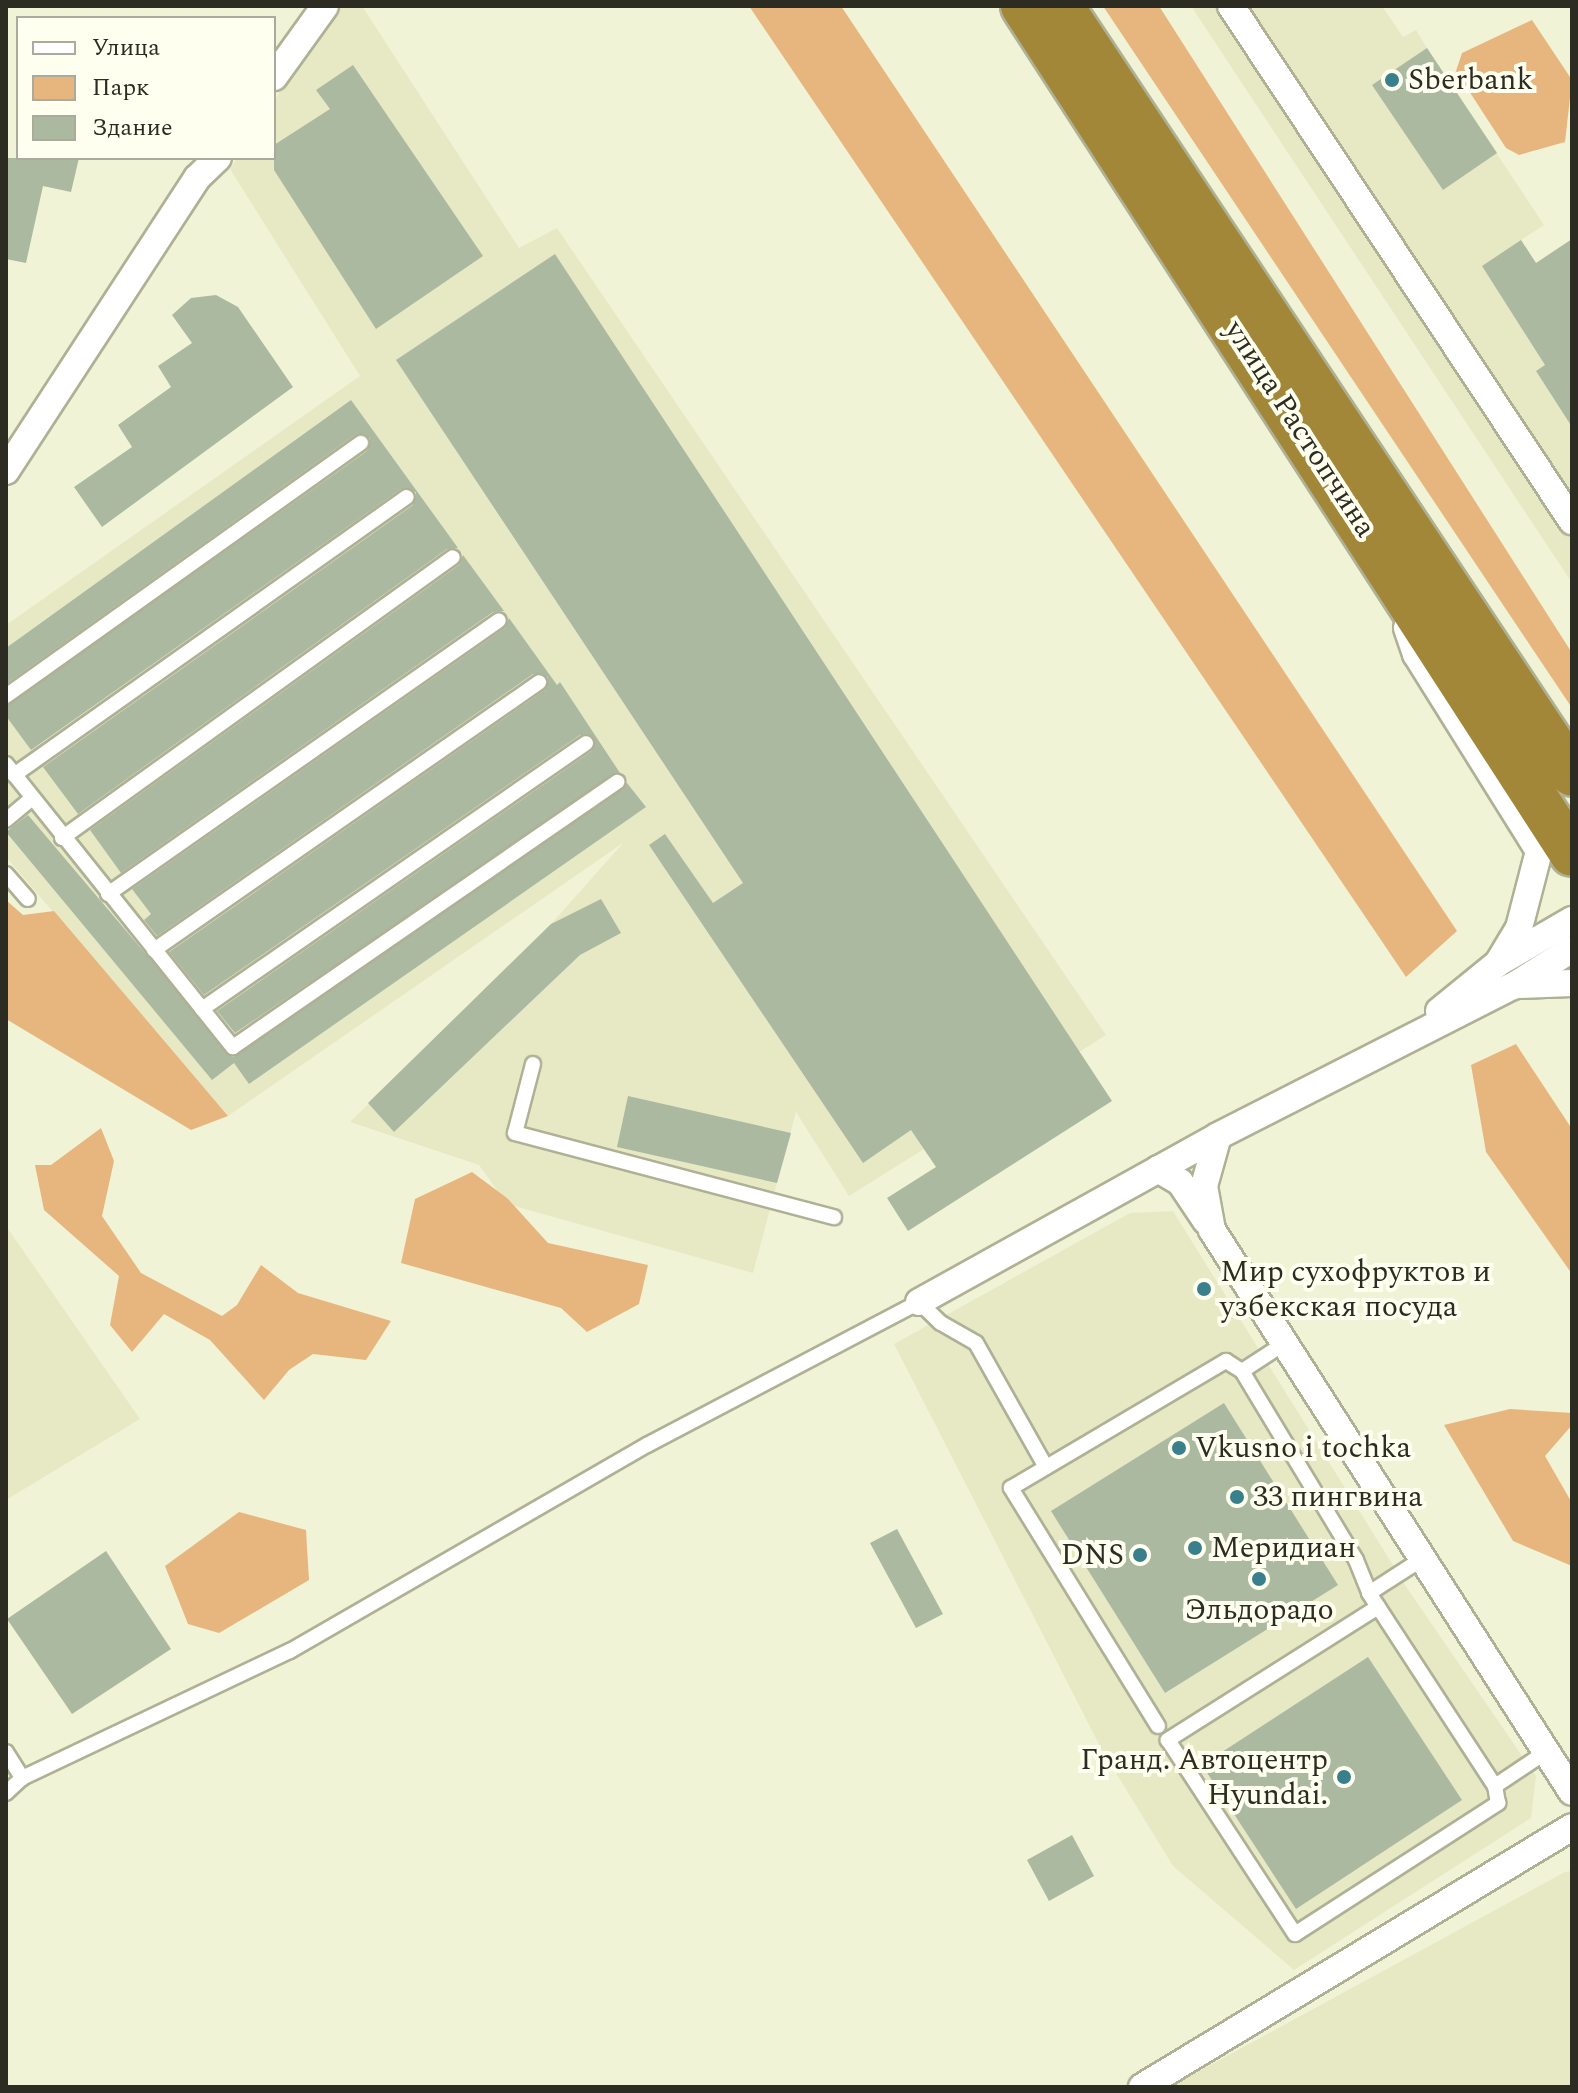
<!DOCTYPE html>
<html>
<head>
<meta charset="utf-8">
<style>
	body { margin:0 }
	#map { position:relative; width:1578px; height:2093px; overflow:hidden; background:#f1f3d6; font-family:Spectral,serif }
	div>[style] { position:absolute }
	.built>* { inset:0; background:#e7e9c5 }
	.green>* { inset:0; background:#e7b67e }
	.building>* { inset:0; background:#abb9a0 }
	.roads { filter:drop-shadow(2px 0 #afb195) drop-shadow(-2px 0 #afb195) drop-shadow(0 2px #afb195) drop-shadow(0 -2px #afb195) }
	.lane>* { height:14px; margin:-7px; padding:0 7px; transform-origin:7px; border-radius:7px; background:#fff }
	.street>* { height:26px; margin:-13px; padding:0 13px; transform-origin:13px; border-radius:13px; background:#fff }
	.highway>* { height:44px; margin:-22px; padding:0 22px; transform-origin:22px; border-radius:22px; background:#a38739 }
	.dots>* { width:22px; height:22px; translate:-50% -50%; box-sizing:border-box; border:4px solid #feffee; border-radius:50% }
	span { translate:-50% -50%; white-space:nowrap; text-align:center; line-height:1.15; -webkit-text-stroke:8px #feffee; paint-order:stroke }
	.poi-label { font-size:30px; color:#2c2c22 }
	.left { translate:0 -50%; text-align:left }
	.right { translate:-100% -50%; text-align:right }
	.street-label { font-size:30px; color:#2c2c22 }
	.frame { position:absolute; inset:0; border:8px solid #2c2c22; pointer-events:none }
	.legend { position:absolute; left:16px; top:16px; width:260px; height:144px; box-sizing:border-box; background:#feffee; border:2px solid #aaab9c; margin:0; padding:10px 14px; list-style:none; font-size:24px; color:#2c2c22 }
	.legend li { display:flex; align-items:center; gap:16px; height:40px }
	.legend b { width:40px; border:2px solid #aaab9c }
</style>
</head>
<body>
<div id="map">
	<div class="built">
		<i style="clip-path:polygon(336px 6px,362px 6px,519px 248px,557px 228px,1106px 1035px,849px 1196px,796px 1112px,753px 1273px,507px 1204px,479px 1165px,350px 1122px,551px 924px,623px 843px,228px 1116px,6px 857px,6px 625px,360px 376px,230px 169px,237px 158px,274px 158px,274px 101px)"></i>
		<i style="clip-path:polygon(1191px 6px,1382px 6px,1403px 37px,1416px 30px,1427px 48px,1544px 225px,1521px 240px,1572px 318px,1572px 583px)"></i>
		<i style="clip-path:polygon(1173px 1211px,1409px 1591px,1536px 1776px,1531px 1818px,1294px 1970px,1173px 1866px,1102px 1750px,894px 1344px,1130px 1213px)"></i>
		<i style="clip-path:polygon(6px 1226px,140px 1419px,6px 1500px)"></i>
		<i style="clip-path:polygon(1572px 1871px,1572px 2087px,1170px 2087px,1565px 1872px)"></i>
	</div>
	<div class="green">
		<i style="clip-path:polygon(749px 6px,841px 6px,1457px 931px,1406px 977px)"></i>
		<i style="clip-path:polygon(1103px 6px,1159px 6px,1572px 653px,1572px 708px)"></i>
		<i style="clip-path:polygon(1532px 20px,1572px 80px,1565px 142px,1519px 155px,1506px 148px,1456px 71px,1462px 53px)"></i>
		<i style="clip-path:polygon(6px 900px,23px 915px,54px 911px,228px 1116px,191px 1130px,6px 1019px)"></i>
		<i style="clip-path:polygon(1516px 1044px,1572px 1129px,1572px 1274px,1486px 1152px,1471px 1065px)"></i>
		<i style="clip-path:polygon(101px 1128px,114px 1161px,102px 1216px,141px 1273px,222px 1316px,237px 1305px,261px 1265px,298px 1293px,391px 1321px,366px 1360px,313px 1354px,289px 1370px,264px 1400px,210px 1340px,164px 1314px,132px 1352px,110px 1325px,119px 1276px,44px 1210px,35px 1165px,51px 1165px)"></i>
		<i style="clip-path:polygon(472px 1172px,507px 1198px,548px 1243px,648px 1265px,639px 1304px,587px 1332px,561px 1308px,401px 1263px,415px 1199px)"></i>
		<i style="clip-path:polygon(1510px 1409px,1572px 1413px,1572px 1425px,1545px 1456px,1572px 1503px,1572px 1566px,1513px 1541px,1444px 1425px)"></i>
		<i style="clip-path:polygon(239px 1512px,306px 1530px,309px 1580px,219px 1633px,188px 1624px,165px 1566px)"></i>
	</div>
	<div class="building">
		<i style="clip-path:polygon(1427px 48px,1497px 153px,1443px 190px,1372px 85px)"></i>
		<i style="clip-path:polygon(353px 65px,483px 256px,376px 329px,274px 170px,274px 145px,330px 109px,316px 90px)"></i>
		<i style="clip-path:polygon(6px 158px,79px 158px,71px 192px,43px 186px,26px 263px,6px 259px)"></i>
		<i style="clip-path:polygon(1572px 239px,1572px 427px,1536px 371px,1545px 365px,1482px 266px,1521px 240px,1536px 263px)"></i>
		<i style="clip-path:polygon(555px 254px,1112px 1101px,908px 1231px,887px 1198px,936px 1167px,911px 1130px,863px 1163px,649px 845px,665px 834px,713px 903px,743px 883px,396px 360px)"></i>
		<i style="clip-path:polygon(216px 295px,238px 307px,293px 387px,102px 527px,74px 487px,132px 447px,118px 425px,171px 387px,158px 366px,192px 343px,172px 315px,191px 298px)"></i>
		<i style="clip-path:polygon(351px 400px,458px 548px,447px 549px,78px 814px,43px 767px,413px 505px,416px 492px,401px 489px,31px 750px,6px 716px,6px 706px,367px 451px,370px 438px,355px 435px,6px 684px,6px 648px)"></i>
		<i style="clip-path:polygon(463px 555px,504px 611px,493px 612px,121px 873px,90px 830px,459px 565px)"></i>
		<i style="clip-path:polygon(509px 618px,557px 685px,560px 682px,620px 773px,235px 1033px,217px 1011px,592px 751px,594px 737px,580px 735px,204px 995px,169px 952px,545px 690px,548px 677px,533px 674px,157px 936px,144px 920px,151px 914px,132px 889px,505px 628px)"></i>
		<i style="clip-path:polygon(627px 783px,646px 807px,249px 1084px,234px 1063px,212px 1080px,6px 832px,28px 815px,233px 1057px)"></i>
		<i style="clip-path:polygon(601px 899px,621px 933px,580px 955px,394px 1132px,368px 1103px,551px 924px)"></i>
		<i style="clip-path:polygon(628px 1096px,791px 1133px,777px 1183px,617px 1147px)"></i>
		<i style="clip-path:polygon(1224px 1403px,1338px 1585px,1165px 1693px,1051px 1511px)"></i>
		<i style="clip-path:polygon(897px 1529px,943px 1614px,916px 1628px,870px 1543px)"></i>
		<i style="clip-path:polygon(106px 1551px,171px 1649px,72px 1714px,7px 1619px)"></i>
		<i style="clip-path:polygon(1368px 1657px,1462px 1800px,1296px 1909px,1202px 1765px)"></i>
		<i style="clip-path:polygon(1072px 1835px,1094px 1876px,1049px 1901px,1027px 1860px)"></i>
	</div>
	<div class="roads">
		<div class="lane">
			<i style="left:6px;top:696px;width:436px;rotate:-35.5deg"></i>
			<i style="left:6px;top:764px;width:363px;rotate:51.3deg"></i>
			<i style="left:233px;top:1047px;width:467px;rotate:-34.6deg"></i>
			<i style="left:14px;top:775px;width:481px;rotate:-35.3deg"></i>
			<i style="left:6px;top:820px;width:34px;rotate:-40deg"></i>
			<i style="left:62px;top:838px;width:481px;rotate:-35.7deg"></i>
			<i style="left:6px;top:874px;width:33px;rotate:49deg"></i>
			<i style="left:108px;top:894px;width:477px;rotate:-35deg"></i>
			<i style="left:154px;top:950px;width:469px;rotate:-34.8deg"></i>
			<i style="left:202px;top:1009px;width:467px;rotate:-34.7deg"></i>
			<i style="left:533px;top:1064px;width:71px;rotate:104.6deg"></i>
			<i style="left:515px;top:1133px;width:330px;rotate:14.8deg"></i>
			<i style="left:1285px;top:1343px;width:51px;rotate:146.9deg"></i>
			<i style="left:1242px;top:1371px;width:221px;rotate:58.9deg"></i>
			<i style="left:1356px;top:1560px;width:35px;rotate:68deg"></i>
			<i style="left:1422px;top:1559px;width:63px;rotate:147.3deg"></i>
			<i style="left:1369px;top:1593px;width:230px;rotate:56.9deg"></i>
			<i style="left:1495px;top:1786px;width:61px;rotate:-33.7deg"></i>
			<i style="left:1378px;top:1607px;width:249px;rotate:147.7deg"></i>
			<i style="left:1168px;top:1740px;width:232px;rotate:56.8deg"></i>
			<i style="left:1295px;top:1934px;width:242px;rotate:-32.8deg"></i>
			<i style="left:1498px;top:1803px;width:17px;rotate:-100deg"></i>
			<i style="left:1158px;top:1726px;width:280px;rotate:-121.7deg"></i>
			<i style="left:1011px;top:1488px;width:250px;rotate:-30.6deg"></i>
			<i style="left:1226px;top:1361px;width:19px;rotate:32deg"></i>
			<i style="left:6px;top:1752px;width:31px;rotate:58deg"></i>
			<i style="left:6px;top:1793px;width:22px;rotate:-43deg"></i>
			<i style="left:22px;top:1778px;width:297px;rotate:-25.4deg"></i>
			<i style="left:290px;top:1651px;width:412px;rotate:-30deg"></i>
			<i style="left:647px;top:1445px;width:307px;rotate:-27.7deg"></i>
			<i style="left:919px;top:1302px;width:30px;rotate:44deg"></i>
			<i style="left:941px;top:1323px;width:40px;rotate:29.7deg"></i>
			<i style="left:976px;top:1343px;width:142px;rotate:60.6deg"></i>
		</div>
		<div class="street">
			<i style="left:1231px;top:6px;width:618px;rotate:56.49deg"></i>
			<i style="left:274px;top:77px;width:87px;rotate:-54.3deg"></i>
			<i style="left:6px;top:471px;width:350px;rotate:-56.9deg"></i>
			<i style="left:197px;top:178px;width:29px;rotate:-44deg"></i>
			<i style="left:1407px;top:628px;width:28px;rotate:71deg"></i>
			<i style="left:1416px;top:654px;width:232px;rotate:58deg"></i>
			<i style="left:1539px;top:851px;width:80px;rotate:104.6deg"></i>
			<i style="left:1519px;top:928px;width:41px;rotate:121deg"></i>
			<i style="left:1520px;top:985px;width:52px;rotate:-2.2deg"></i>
			<i style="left:1439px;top:1011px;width:76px;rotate:-39.1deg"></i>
			<i style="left:1498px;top:963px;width:86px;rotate:-30.2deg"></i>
			<i style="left:1218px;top:1136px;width:52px;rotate:105.6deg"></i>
			<i style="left:1204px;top:1186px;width:45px;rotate:79.7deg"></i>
			<i style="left:1212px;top:1230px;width:667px;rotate:57.36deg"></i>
			<i style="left:1158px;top:1169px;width:26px;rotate:31deg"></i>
			<i style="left:1180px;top:1182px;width:47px;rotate:56.3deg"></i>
			<i style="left:919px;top:1302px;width:342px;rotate:-29deg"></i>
			<i style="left:1218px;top:1136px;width:331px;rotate:-27deg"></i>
			<i style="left:1513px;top:986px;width:70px;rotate:-32.1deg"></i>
			<i style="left:1142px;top:2087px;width:502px;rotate:-31.16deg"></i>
		</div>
		<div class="highway">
			<i style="left:1023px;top:6px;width:1010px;rotate:57.08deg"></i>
			<i style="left:1061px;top:6px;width:922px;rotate:56.36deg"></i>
		</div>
	</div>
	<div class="dots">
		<i style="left:1392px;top:80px;background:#3a7f8c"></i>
		<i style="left:1204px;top:1289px;background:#3a7f8c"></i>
		<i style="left:1179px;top:1448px;background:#3a7f8c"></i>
		<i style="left:1237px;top:1497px;background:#3a7f8c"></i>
		<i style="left:1195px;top:1548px;background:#3a7f8c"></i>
		<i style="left:1140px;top:1555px;background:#3a7f8c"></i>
		<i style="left:1259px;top:1579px;background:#3a7f8c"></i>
		<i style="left:1344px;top:1777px;background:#3a7f8c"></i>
	</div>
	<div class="poi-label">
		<span class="left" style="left:1408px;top:80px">Sberbank</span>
		<span class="left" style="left:1220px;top:1289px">Мир сухофруктов и<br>узбекская посуда</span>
		<span class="left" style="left:1195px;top:1448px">Vkusno i tochka</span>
		<span class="left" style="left:1253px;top:1497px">33 пингвина</span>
		<span class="left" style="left:1211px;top:1548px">Меридиан</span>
		<span class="right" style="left:1124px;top:1555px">DNS</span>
		<span style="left:1259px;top:1610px">Эльдорадо</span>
		<span class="right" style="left:1328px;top:1777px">Гранд. Автоцентр<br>Hyundai.</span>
	</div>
	<div class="street-label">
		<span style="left:1300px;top:429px;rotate:57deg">улица Растопчина</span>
	</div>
	<div class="frame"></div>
	<ul class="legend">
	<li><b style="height:10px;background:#fff"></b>Улица</li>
	<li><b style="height:22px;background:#e7b67e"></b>Парк</li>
	<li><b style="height:22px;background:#abb9a0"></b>Здание</li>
	</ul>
</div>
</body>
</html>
